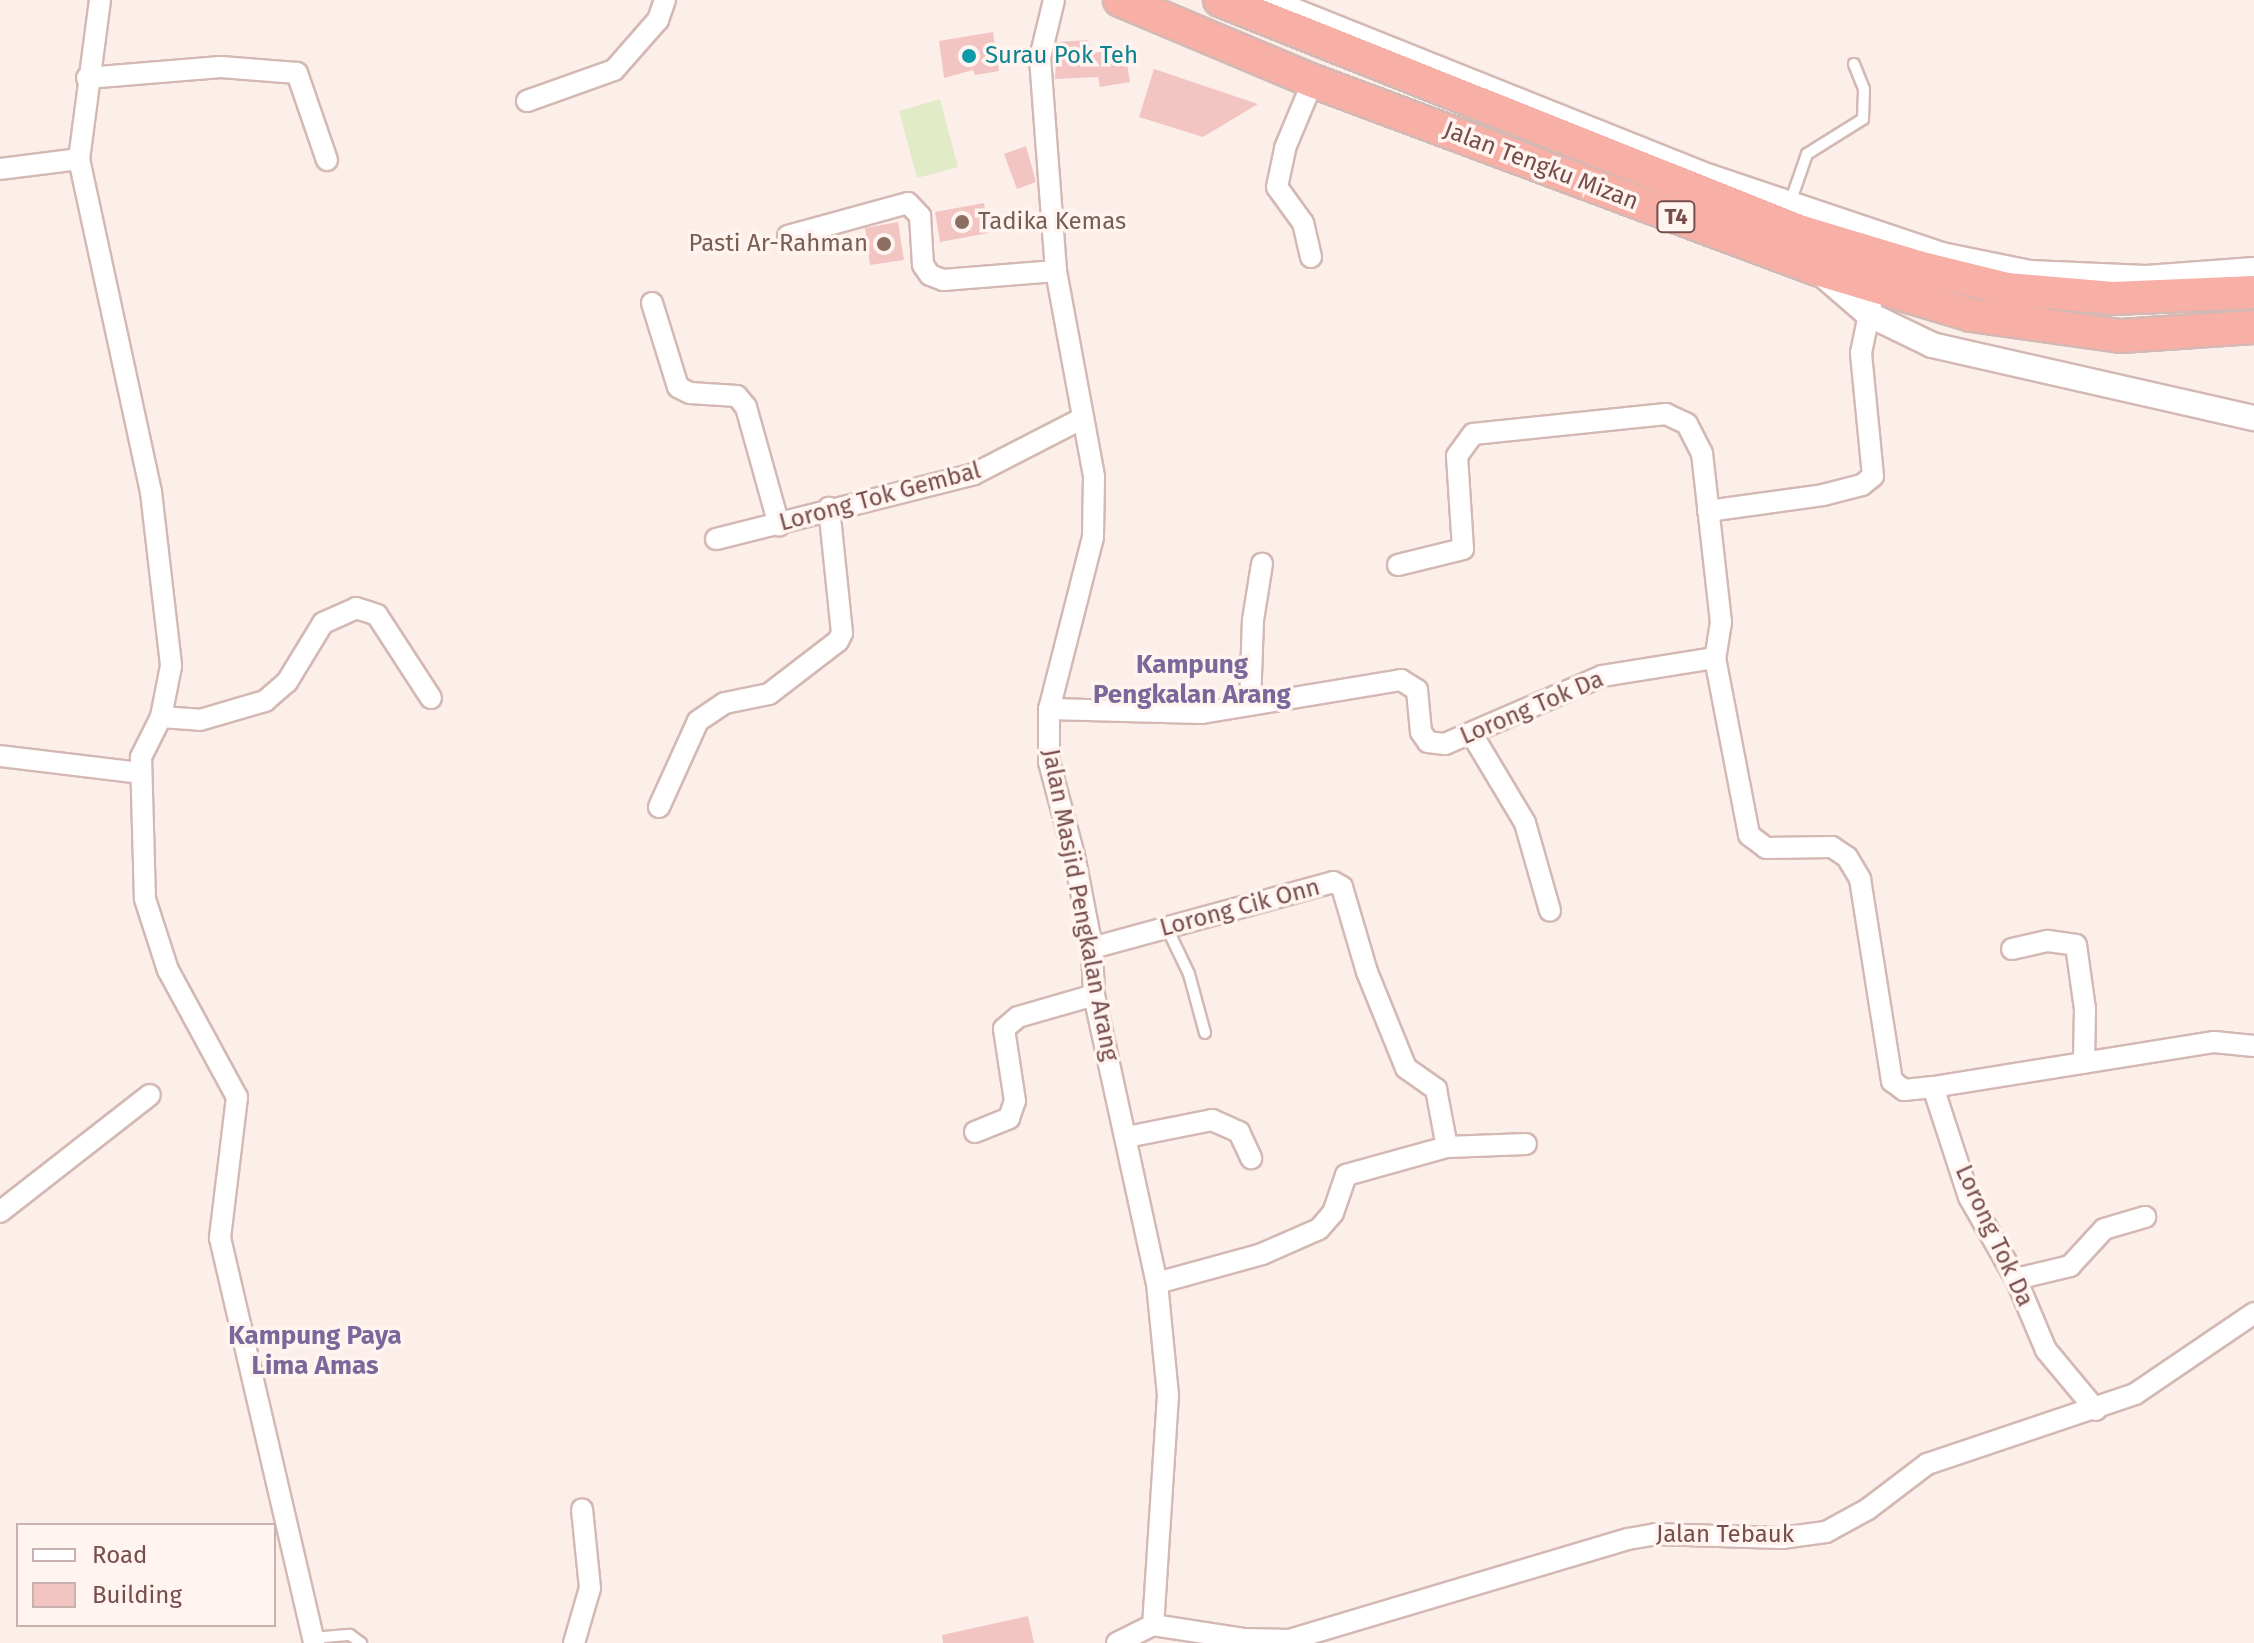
<!DOCTYPE html>
<html>
<head>
<meta charset="utf-8">
<style>
	body { margin:0 }
	#map { position:relative; width:2254px; height:1643px; overflow:hidden; background:#fcefea; font-family:"Fira Sans",sans-serif }
	div>[style] { position:absolute }
	.green>* { inset:0; background:#e2ebc8 }
	.building>* { inset:0; background:#f2c4c2 }
	.roads { filter:drop-shadow(2px 0 #d4b8b4) drop-shadow(-2px 0 #d4b8b4) drop-shadow(0 2px #d4b8b4) drop-shadow(0 -2px #d4b8b4) }
	.service>* { height:10px; margin:-5px; padding:0 5px; transform-origin:5px; border-radius:5px; background:#fff }
	.minor>* { height:20px; margin:-10px; padding:0 10px; transform-origin:10px; border-radius:10px; background:#fff }
	.tertiary>* { height:24px; margin:-12px; padding:0 12px; transform-origin:12px; border-radius:12px; background:#fff }
	.trunk>* { height:32px; margin:-16px; padding:0 16px; transform-origin:16px; border-radius:16px; background:#f7afa6 }
	.dots>* { width:22px; height:22px; translate:-50% -50%; box-sizing:border-box; border:4px solid #fff4f0; border-radius:50% }
	span { translate:-50% -50%; white-space:nowrap; text-align:center; line-height:1.15; -webkit-text-stroke:7px #fff4f0; paint-order:stroke }
	.shield-label span { padding:2px 6px; background:#fff4f0; border:2px solid; border-radius:6px; -webkit-text-stroke-width:0 }
	.shield-label { font-size:22px; color:#774d4d; font-weight:700 }
	.culture-label { font-size:24px; color:#0d838f }
	.left { translate:0 -50%; text-align:left }
	.street-label { font-size:24px; color:#774d4d }
	.education-label { font-size:24px; color:#785e54 }
	.right { translate:-100% -50%; text-align:right }
	.neighbourhood-label { font-size:26px; color:#79699a; font-weight:700 }
	.legend { position:absolute; left:16px; top:1523px; width:260px; height:104px; box-sizing:border-box; background:#fff4f0; border:2px solid #c9b1af; margin:0; padding:10px 14px; list-style:none; font-size:24px; color:#774d4d }
	.legend li { display:flex; align-items:center; gap:16px; height:40px }
	.legend b { width:40px; border:2px solid #c9b1af }
</style>
</head>
<body>
<div id="map">
	<div class="green">
		<i style="clip-path:polygon(940px 99px,958px 167px,917px 178px,899px 111px)"></i>
	</div>
	<div class="building">
		<i style="clip-path:polygon(993px 32px,999px 71px,975px 75px,973px 70px,944px 78px,939px 41px)"></i>
		<i style="clip-path:polygon(1089px 40px,1090px 54px,1124px 47px,1130px 82px,1100px 87px,1098px 77px,1055px 79px,1057px 42px)"></i>
		<i style="clip-path:polygon(1154px 69px,1258px 104px,1203px 137px,1139px 117px)"></i>
		<i style="clip-path:polygon(1026px 146px,1036px 182px,1017px 189px,1004px 154px)"></i>
		<i style="clip-path:polygon(984px 203px,989px 233px,940px 242px,935px 212px)"></i>
		<i style="clip-path:polygon(898px 222px,904px 260px,870px 265px,865px 228px)"></i>
		<i style="clip-path:polygon(1028px 1616px,1034px 1643px,943px 1643px,942px 1635px)"></i>
	</div>
	<div class="roads">
		<div class="service">
			<i style="left:1790px;top:203px;width:52px;rotate:-70.9deg"></i>
			<i style="left:1807px;top:154px;width:66px;rotate:-32deg"></i>
			<i style="left:1863px;top:119px;width:30px;rotate:-88deg"></i>
			<i style="left:1864px;top:89px;width:27px;rotate:-112deg"></i>
			<i style="left:1167px;top:928px;width:51px;rotate:64.4deg"></i>
			<i style="left:1189px;top:974px;width:61px;rotate:74.8deg"></i>
			<i style="left:313px;top:1638px;width:37px;rotate:-5deg"></i>
			<i style="left:350px;top:1635px;width:14px;rotate:36deg"></i>
		</div>
		<div class="minor">
			<i style="left:100px;top:0;width:160px;rotate:97.5deg"></i>
			<i style="left:79px;top:159px;width:341px;rotate:77.8deg"></i>
			<i style="left:151px;top:492px;width:175px;rotate:83.4deg"></i>
			<i style="left:171px;top:666px;width:52px;rotate:101.1deg"></i>
			<i style="left:161px;top:717px;width:45px;rotate:116.6deg"></i>
			<i style="left:141px;top:757px;width:142px;rotate:88.4deg"></i>
			<i style="left:145px;top:899px;width:75px;rotate:72.1deg"></i>
			<i style="left:168px;top:970px;width:145px;rotate:61.5deg"></i>
			<i style="left:237px;top:1097px;width:142px;rotate:96.9deg"></i>
			<i style="left:220px;top:1238px;width:416px;rotate:76.9deg"></i>
			<i style="left:1054px;top:0;width:60px;rotate:103.6deg"></i>
			<i style="left:1040px;top:58px;width:214px;rotate:85.7deg"></i>
			<i style="left:1056px;top:271px;width:209px;rotate:79.5deg"></i>
			<i style="left:1094px;top:477px;width:60px;rotate:91deg"></i>
			<i style="left:1093px;top:537px;width:178px;rotate:104.3deg"></i>
			<i style="left:1049px;top:709px;width:53px;rotate:90deg"></i>
			<i style="left:1049px;top:762px;width:96px;rotate:75deg"></i>
			<i style="left:1074px;top:855px;width:95px;rotate:79deg"></i>
			<i style="left:1092px;top:948px;width:47px;rotate:87.6deg"></i>
			<i style="left:1094px;top:995px;width:295px;rotate:77.7deg"></i>
			<i style="left:1157px;top:1283px;width:113px;rotate:84.4deg"></i>
			<i style="left:1168px;top:1395px;width:230px;rotate:93.7deg"></i>
			<i style="left:1272px;top:0;width:472px;rotate:21.8deg"></i>
			<i style="left:1710px;top:175px;width:245px;rotate:18.6deg"></i>
			<i style="left:1942px;top:253px;width:90px;rotate:11.6deg"></i>
			<i style="left:2030px;top:271px;width:116px;rotate:2.5deg"></i>
			<i style="left:2146px;top:276px;width:108px;rotate:-4.2deg"></i>
			<i style="left:87px;top:78px;width:134px;rotate:-4.7deg"></i>
			<i style="left:221px;top:67px;width:76px;rotate:4.5deg"></i>
			<i style="left:297px;top:73px;width:92px;rotate:71deg"></i>
			<i style="left:527px;top:101px;width:92px;rotate:-19.6deg"></i>
			<i style="left:614px;top:70px;width:67px;rotate:-48.7deg"></i>
			<i style="left:658px;top:20px;width:21px;rotate:-71deg"></i>
			<i style="left:0;top:169px;width:80px;rotate:-7.2deg"></i>
			<i style="left:788px;top:236px;width:124px;rotate:-15.4deg"></i>
			<i style="left:908px;top:203px;width:18px;rotate:47deg"></i>
			<i style="left:920px;top:216px;width:49px;rotate:86.5deg"></i>
			<i style="left:923px;top:265px;width:12px;rotate:55deg"></i>
			<i style="left:930px;top:275px;width:14px;rotate:21deg"></i>
			<i style="left:943px;top:280px;width:113px;rotate:-4.6deg"></i>
			<i style="left:1311px;top:257px;width:35px;rotate:-103deg"></i>
			<i style="left:1303px;top:223px;width:44px;rotate:-125.8deg"></i>
			<i style="left:1277px;top:187px;width:40px;rotate:-78deg"></i>
			<i style="left:1285px;top:148px;width:73px;rotate:-67.3deg"></i>
			<i style="left:652px;top:303px;width:88px;rotate:72.8deg"></i>
			<i style="left:678px;top:387px;width:13px;rotate:27deg"></i>
			<i style="left:690px;top:393px;width:47px;rotate:3.7deg"></i>
			<i style="left:737px;top:396px;width:14px;rotate:51deg"></i>
			<i style="left:746px;top:407px;width:123px;rotate:74.4deg"></i>
			<i style="left:1708px;top:511px;width:116px;rotate:-7.9deg"></i>
			<i style="left:1823px;top:495px;width:40px;rotate:-14.4deg"></i>
			<i style="left:1862px;top:485px;width:14px;rotate:-39deg"></i>
			<i style="left:1873px;top:476px;width:124px;rotate:-95.6deg"></i>
			<i style="left:1861px;top:353px;width:54px;rotate:-78.3deg"></i>
			<i style="left:716px;top:539px;width:266px;rotate:-14.1deg"></i>
			<i style="left:974px;top:474px;width:120px;rotate:-27.2deg"></i>
			<i style="left:1398px;top:565px;width:67px;rotate:-13.8deg"></i>
			<i style="left:1463px;top:549px;width:93px;rotate:-93.7deg"></i>
			<i style="left:1457px;top:456px;width:27px;rotate:-54deg"></i>
			<i style="left:1473px;top:434px;width:194px;rotate:-5.9deg"></i>
			<i style="left:1666px;top:414px;width:23px;rotate:25deg"></i>
			<i style="left:1687px;top:424px;width:33px;rotate:63deg"></i>
			<i style="left:1702px;top:453px;width:170px;rotate:83.6deg"></i>
			<i style="left:1721px;top:622px;width:36px;rotate:99deg"></i>
			<i style="left:1250px;top:705px;width:85px;rotate:-88deg"></i>
			<i style="left:1253px;top:620px;width:57px;rotate:-80.9deg"></i>
			<i style="left:1049px;top:709px;width:153px;rotate:1.5deg"></i>
			<i style="left:1202px;top:713px;width:202px;rotate:-9.4deg"></i>
			<i style="left:1401px;top:680px;width:19px;rotate:32deg"></i>
			<i style="left:1417px;top:690px;width:42px;rotate:84.6deg"></i>
			<i style="left:1421px;top:732px;width:12px;rotate:55deg"></i>
			<i style="left:1428px;top:742px;width:17px;rotate:7deg"></i>
			<i style="left:1445px;top:744px;width:171px;rotate:-23.4deg"></i>
			<i style="left:1602px;top:676px;width:114px;rotate:-9.1deg"></i>
			<i style="left:1715px;top:658px;width:180px;rotate:79.1deg"></i>
			<i style="left:1749px;top:835px;width:21px;rotate:37deg"></i>
			<i style="left:1766px;top:848px;width:66px;rotate:-0.9deg"></i>
			<i style="left:1832px;top:847px;width:18px;rotate:34deg"></i>
			<i style="left:1847px;top:857px;width:26px;rotate:59deg"></i>
			<i style="left:1860px;top:879px;width:205px;rotate:81deg"></i>
			<i style="left:1892px;top:1081px;width:15px;rotate:37deg"></i>
			<i style="left:1904px;top:1090px;width:29px;rotate:-6deg"></i>
			<i style="left:1933px;top:1087px;width:116px;rotate:71.9deg"></i>
			<i style="left:1969px;top:1197px;width:95px;rotate:60.2deg"></i>
			<i style="left:2016px;top:1279px;width:77px;rotate:67.1deg"></i>
			<i style="left:2046px;top:1350px;width:78px;rotate:50.2deg"></i>
			<i style="left:161px;top:717px;width:39px;rotate:4deg"></i>
			<i style="left:200px;top:720px;width:68px;rotate:-16.3deg"></i>
			<i style="left:265px;top:701px;width:29px;rotate:-41deg"></i>
			<i style="left:287px;top:682px;width:69px;rotate:-58.6deg"></i>
			<i style="left:323px;top:623px;width:36px;rotate:-24deg"></i>
			<i style="left:356px;top:608px;width:22px;rotate:18deg"></i>
			<i style="left:377px;top:615px;width:99px;rotate:57deg"></i>
			<i style="left:1473px;top:736px;width:101px;rotate:59.1deg"></i>
			<i style="left:1525px;top:823px;width:91px;rotate:74.1deg"></i>
			<i style="left:0;top:756px;width:141px;rotate:6.9deg"></i>
			<i style="left:659px;top:807px;width:94px;rotate:-65.6deg"></i>
			<i style="left:698px;top:721px;width:32px;rotate:-34deg"></i>
			<i style="left:725px;top:703px;width:45px;rotate:-11.6deg"></i>
			<i style="left:769px;top:694px;width:87px;rotate:-37.5deg"></i>
			<i style="left:838px;top:641px;width:9px;rotate:-63deg"></i>
			<i style="left:842px;top:633px;width:126px;rotate:-95.9deg"></i>
			<i style="left:1092px;top:948px;width:250px;rotate:-15.3deg"></i>
			<i style="left:1333px;top:882px;width:10px;rotate:29deg"></i>
			<i style="left:1342px;top:887px;width:89px;rotate:73.6deg"></i>
			<i style="left:1367px;top:972px;width:104px;rotate:67.9deg"></i>
			<i style="left:1406px;top:1068px;width:37px;rotate:35deg"></i>
			<i style="left:1436px;top:1089px;width:59px;rotate:79.3deg"></i>
			<i style="left:2012px;top:949px;width:37px;rotate:-13deg"></i>
			<i style="left:2048px;top:941px;width:28px;rotate:8deg"></i>
			<i style="left:2076px;top:945px;width:65px;rotate:82deg"></i>
			<i style="left:2085px;top:1009px;width:54px;rotate:91.1deg"></i>
			<i style="left:1933px;top:1087px;width:285px;rotate:-9.1deg"></i>
			<i style="left:2214px;top:1042px;width:40px;rotate:5.7deg"></i>
			<i style="left:975px;top:1132px;width:37px;rotate:-22deg"></i>
			<i style="left:1009px;top:1118px;width:18px;rotate:-71deg"></i>
			<i style="left:1015px;top:1101px;width:73px;rotate:-98.7deg"></i>
			<i style="left:1004px;top:1029px;width:18px;rotate:-41deg"></i>
			<i style="left:1018px;top:1017px;width:79px;rotate:-16.1deg"></i>
			<i style="left:1127px;top:1137px;width:87px;rotate:-11.3deg"></i>
			<i style="left:1212px;top:1120px;width:30px;rotate:24deg"></i>
			<i style="left:1239px;top:1132px;width:29px;rotate:65deg"></i>
			<i style="left:0;top:1212px;width:190px;rotate:-38deg"></i>
			<i style="left:2016px;top:1279px;width:56px;rotate:-13.5deg"></i>
			<i style="left:2070px;top:1266px;width:50px;rotate:-47.4deg"></i>
			<i style="left:2104px;top:1229px;width:43px;rotate:-16.3deg"></i>
			<i style="left:1157px;top:1283px;width:109px;rotate:-15.4deg"></i>
			<i style="left:1262px;top:1254px;width:62px;rotate:-23.7deg"></i>
			<i style="left:1319px;top:1229px;width:21px;rotate:-49deg"></i>
			<i style="left:1333px;top:1213px;width:40px;rotate:-71.1deg"></i>
			<i style="left:1346px;top:1175px;width:105px;rotate:-15.5deg"></i>
			<i style="left:1447px;top:1147px;width:79px;rotate:-2.2deg"></i>
			<i style="left:1153px;top:1625px;width:93px;rotate:8.7deg"></i>
			<i style="left:1245px;top:1639px;width:44px;rotate:1.3deg"></i>
			<i style="left:1289px;top:1640px;width:354px;rotate:-16.6deg"></i>
			<i style="left:1628px;top:1539px;width:27px;rotate:-10deg"></i>
			<i style="left:1655px;top:1534px;width:127px;rotate:1.8deg"></i>
			<i style="left:1782px;top:1538px;width:44px;rotate:-7.8deg"></i>
			<i style="left:1826px;top:1532px;width:48px;rotate:-28.7deg"></i>
			<i style="left:1868px;top:1509px;width:74px;rotate:-37.3deg"></i>
			<i style="left:1927px;top:1464px;width:219px;rotate:-18.6deg"></i>
			<i style="left:2135px;top:1394px;width:144px;rotate:-34.2deg"></i>
			<i style="left:574px;top:1643px;width:57px;rotate:-73.8deg"></i>
			<i style="left:590px;top:1588px;width:79px;rotate:-95.8deg"></i>
			<i style="left:1117px;top:1643px;width:40px;rotate:-26.6deg"></i>
		</div>
		<div class="tertiary">
			<i style="left:1823px;top:275px;width:60px;rotate:40.9deg"></i>
			<i style="left:1868px;top:314px;width:71px;rotate:25.8deg"></i>
			<i style="left:1932px;top:345px;width:330px;rotate:12.8deg"></i>
		</div>
		<div class="trunk">
			<i style="left:1120px;top:0;width:209px;rotate:22.8deg"></i>
			<i style="left:1313px;top:81px;width:538px;rotate:20.46deg"></i>
			<i style="left:1817px;top:269px;width:161px;rotate:16.6deg"></i>
			<i style="left:1971px;top:315px;width:151px;rotate:8deg"></i>
			<i style="left:2121px;top:336px;width:133px;rotate:-3.9deg"></i>
			<i style="left:1220px;top:0;width:623px;rotate:21.75deg"></i>
			<i style="left:1799px;top:231px;width:124px;rotate:16.8deg"></i>
			<i style="left:1918px;top:267px;width:92px;rotate:13.9deg"></i>
			<i style="left:2007px;top:289px;width:106px;rotate:4.9deg"></i>
			<i style="left:2113px;top:298px;width:141px;rotate:-2.4deg"></i>
		</div>
	</div>
	<div class="dots">
		<i style="left:969px;top:56px;background:#0f9aa8"></i>
		<i style="left:962px;top:222px;background:#8d6e63"></i>
		<i style="left:884px;top:244px;background:#8d6e63"></i>
	</div>
	<div class="shield-label">
		<span style="left:1676px;top:217px">T4</span>
	</div>
	<div class="culture-label">
		<span class="left" style="left:985px;top:56px">Surau Pok Teh</span>
	</div>
	<div class="street-label">
		<span style="left:1541px;top:166px;rotate:21deg">Jalan Tengku Mizan</span>
		<span style="left:880px;top:497px;rotate:-15deg">Lorong Tok Gembal</span>
		<span style="left:1532px;top:708px;rotate:-23deg">Lorong Tok Da</span>
		<span style="left:1080px;top:905px;rotate:79deg">Jalan Masjid Pengkalan Arang</span>
		<span style="left:1240px;top:908px;rotate:-15deg">Lorong Cik Onn</span>
		<span style="left:1994px;top:1236px;rotate:65deg">Lorong Tok Da</span>
		<span style="left:1725px;top:1535px">Jalan Tebauk</span>
	</div>
	<div class="education-label">
		<span class="left" style="left:978px;top:222px">Tadika Kemas</span>
		<span class="right" style="left:868px;top:244px">Pasti Ar-Rahman</span>
	</div>
	<div class="neighbourhood-label">
		<span style="left:1192px;top:680px">Kampung<br>Pengkalan Arang</span>
		<span style="left:315px;top:1351px">Kampung Paya<br>Lima Amas</span>
	</div>
	<ul class="legend">
	<li><b style="height:10px;background:#fff"></b>Road</li>
	<li><b style="height:22px;background:#f2c4c2"></b>Building</li>
	</ul>
</div>
</body>
</html>
